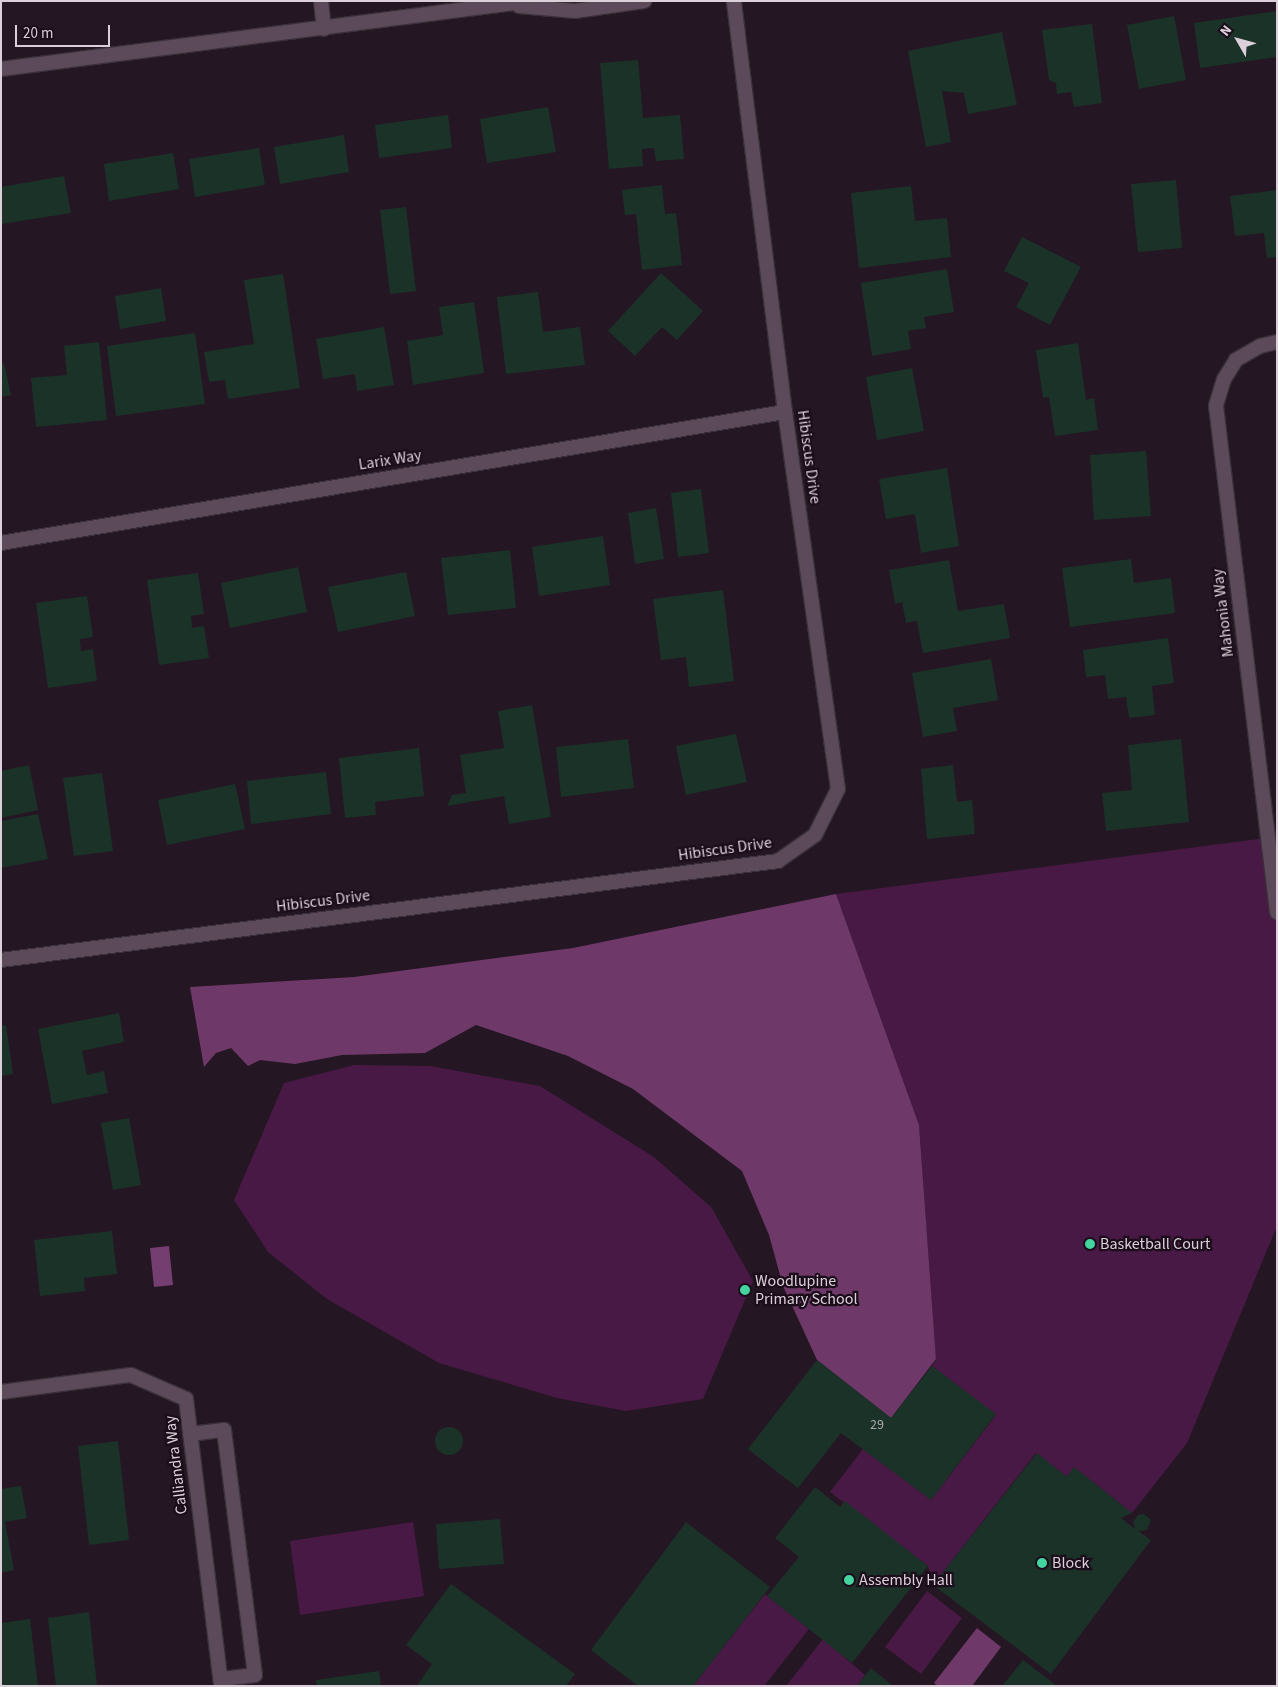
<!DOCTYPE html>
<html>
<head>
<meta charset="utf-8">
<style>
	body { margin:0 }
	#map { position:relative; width:1278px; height:1687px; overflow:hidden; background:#251623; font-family:"Source Sans 3",sans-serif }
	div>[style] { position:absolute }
	.green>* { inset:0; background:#481945 }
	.forest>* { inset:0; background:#6e3869 }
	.water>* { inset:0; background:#753e70 }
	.building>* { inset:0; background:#1b3228 }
	.round { border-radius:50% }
	.roads { filter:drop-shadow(1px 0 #3a3039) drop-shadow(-1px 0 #3a3039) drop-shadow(0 1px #3a3039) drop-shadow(0 -1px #3a3039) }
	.service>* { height:14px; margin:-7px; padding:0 7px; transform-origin:7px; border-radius:7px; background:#5c4a5a }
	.minor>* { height:14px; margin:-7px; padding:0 7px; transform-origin:7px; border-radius:7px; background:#5c4a5a }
	.tertiary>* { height:14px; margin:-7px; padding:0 7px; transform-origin:7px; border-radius:7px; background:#5c4a5a }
	.dots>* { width:14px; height:14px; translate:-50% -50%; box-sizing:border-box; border:2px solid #1b0d1a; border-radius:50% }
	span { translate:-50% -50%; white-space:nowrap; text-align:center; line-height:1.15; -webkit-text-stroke:4.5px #1b0d1a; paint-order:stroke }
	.number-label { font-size:14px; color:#aba8ad }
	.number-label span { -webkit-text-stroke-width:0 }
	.street-label { font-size:16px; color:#dbd0d9 }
	.poi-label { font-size:16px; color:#dbd0d9 }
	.left { translate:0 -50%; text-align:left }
	.frame { position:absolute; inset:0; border:2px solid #dbd0d9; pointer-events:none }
	.north { position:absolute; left:1213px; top:15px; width:50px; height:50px; -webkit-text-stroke:4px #1b0d1a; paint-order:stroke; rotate:308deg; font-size:14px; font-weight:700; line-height:20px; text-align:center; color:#dbd0d9 }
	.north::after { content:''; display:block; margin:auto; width:18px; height:22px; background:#dbd0d9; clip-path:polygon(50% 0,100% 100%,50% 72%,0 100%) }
	.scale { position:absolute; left:15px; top:25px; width:95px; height:22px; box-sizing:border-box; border:2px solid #dbd0d9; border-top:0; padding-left:6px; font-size:15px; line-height:18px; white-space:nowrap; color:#dbd0d9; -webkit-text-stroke:4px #1b0d1a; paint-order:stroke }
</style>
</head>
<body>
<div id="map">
	<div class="green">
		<i style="clip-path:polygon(1274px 837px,1277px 861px,1277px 1226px,1187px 1443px,1132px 1513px,1074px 1467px,1067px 1477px,1036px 1453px,933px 1585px,928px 1566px,830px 1492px,863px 1449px,931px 1500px,996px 1415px,932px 1366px,936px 1360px,919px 1125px,836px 894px)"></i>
		<i style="clip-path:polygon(354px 1065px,430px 1066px,540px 1086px,654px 1157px,711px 1207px,753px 1281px,703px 1399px,626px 1411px,557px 1398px,439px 1363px,327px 1299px,268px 1252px,234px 1200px,284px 1083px)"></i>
		<i style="clip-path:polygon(413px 1522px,424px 1596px,300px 1615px,290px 1541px)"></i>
		<i style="clip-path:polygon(927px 1591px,962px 1618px,921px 1674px,885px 1647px)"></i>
		<i style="clip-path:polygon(765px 1594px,809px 1629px,764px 1686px,693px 1686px)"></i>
		<i style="clip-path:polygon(823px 1639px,865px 1675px,857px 1686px,786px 1686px)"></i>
	</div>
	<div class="forest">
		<i style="clip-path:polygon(836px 894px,919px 1125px,936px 1359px,891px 1418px,817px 1360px,783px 1286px,769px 1235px,742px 1171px,633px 1089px,568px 1056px,476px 1025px,425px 1053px,342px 1055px,295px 1064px,260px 1060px,248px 1066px,231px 1048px,216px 1053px,204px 1067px,190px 987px,354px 977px,573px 948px)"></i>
		<i style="clip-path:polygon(977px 1628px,1001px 1647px,972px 1686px,938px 1686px,934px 1683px)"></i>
	</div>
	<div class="water">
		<i style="clip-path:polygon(169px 1246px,173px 1285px,154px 1287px,150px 1248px)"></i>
	</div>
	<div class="building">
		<i style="clip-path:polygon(1277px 11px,1277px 57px,1200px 68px,1194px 23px)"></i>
		<i style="clip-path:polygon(1174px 16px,1186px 80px,1139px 89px,1127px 25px)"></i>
		<i style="clip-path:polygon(1092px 24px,1102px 103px,1074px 107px,1071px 92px,1057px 94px,1056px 83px,1049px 80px,1042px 30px)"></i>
		<i style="clip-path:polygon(1002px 32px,1017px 105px,968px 114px,964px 93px,942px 91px,951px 142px,926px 147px,908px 51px)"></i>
		<i style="clip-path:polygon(638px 60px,643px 118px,680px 115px,684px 159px,656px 161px,654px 148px,642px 149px,643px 166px,609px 169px,600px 63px)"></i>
		<i style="clip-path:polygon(548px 107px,556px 152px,487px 163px,480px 119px)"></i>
		<i style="clip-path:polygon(448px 115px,452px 148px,379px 158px,375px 125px)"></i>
		<i style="clip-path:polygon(344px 135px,349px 172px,280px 184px,274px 147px)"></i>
		<i style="clip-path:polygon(259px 148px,265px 185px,195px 197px,189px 159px)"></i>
		<i style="clip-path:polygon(173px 153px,179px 189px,109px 201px,104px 164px)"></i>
		<i style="clip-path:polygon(64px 176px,71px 213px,1px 224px,1px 187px)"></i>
		<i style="clip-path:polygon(1176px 180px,1182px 248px,1138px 252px,1131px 184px)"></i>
		<i style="clip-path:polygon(662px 185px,665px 214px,676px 213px,682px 265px,642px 270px,636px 214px,625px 215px,622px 190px)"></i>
		<i style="clip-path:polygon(911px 186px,915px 221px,947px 218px,951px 257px,859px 268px,851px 193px)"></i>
		<i style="clip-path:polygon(1277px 190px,1277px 257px,1267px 258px,1264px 233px,1235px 236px,1230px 196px)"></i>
		<i style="clip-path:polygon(406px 207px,416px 291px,390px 294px,380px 210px)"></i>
		<i style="clip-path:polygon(1022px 237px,1081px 267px,1050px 325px,1016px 307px,1029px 283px,1004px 271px)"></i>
		<i style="clip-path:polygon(947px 269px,954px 312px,924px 317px,926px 328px,908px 331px,911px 349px,872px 356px,861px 283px)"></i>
		<i style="clip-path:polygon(661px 273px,703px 311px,677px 340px,662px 327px,635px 356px,608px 331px)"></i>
		<i style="clip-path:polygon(283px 274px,300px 388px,228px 399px,225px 380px,209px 382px,204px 352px,254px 344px,244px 280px)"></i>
		<i style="clip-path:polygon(161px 288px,166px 321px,120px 329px,115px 296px)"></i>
		<i style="clip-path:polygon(538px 292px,543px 332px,580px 327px,585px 365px,506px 374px,497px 297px)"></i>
		<i style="clip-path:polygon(474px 302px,484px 373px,413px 385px,407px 341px,443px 335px,439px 307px)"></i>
		<i style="clip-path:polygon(384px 327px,394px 385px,357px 391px,355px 374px,323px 379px,316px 339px)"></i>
		<i style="clip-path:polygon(195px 333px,205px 404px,116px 416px,107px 346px)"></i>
		<i style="clip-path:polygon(99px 342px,107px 420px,36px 427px,31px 378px,67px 375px,64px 346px)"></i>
		<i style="clip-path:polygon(1078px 343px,1086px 400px,1094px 398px,1098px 430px,1055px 436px,1049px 397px,1043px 398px,1036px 350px)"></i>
		<i style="clip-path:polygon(4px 363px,11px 395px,1px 397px,1px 364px)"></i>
		<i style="clip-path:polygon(912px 368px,924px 431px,877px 440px,866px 377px)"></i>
		<i style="clip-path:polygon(1146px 451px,1151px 516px,1094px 520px,1090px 455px)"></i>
		<i style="clip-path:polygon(947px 468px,959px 546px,921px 553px,915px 514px,886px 519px,879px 479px)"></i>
		<i style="clip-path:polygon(701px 489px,709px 553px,678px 557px,671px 493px)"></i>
		<i style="clip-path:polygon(656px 508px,664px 559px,635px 564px,628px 513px)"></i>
		<i style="clip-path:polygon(603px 536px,610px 585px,539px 596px,532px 547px)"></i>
		<i style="clip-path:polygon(510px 550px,516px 608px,448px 615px,441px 558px)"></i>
		<i style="clip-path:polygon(1131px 559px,1134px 583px,1171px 578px,1175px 613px,1070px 627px,1062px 568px)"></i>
		<i style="clip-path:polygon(949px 560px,958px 611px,1004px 604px,1010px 638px,923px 653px,917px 621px,906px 623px,902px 602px,895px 604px,889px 570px)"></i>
		<i style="clip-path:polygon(298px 567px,307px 612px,230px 628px,221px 583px)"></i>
		<i style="clip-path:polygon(406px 572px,415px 616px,338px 632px,328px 587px)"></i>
		<i style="clip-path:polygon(198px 573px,204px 614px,191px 616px,192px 628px,204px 626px,209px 658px,159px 665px,147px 580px)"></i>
		<i style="clip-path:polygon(723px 590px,734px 681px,689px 687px,686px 657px,661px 660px,653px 599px)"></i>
		<i style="clip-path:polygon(87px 596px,93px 637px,80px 639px,81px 651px,93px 649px,97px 681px,48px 688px,36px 603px)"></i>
		<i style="clip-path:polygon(1168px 638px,1174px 683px,1152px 686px,1155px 715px,1129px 718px,1126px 697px,1108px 699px,1105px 675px,1086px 677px,1083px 650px)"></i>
		<i style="clip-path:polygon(991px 659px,998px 700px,953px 708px,957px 731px,923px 737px,912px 673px)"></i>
		<i style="clip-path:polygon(532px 705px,551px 817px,509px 824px,504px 796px,447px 806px,452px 795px,466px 793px,460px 755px,504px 748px,498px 711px)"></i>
		<i style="clip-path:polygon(736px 734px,747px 782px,686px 795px,676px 746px)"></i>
		<i style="clip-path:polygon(628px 739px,634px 788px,561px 797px,556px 747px)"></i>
		<i style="clip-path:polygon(1181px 739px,1189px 822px,1106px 831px,1102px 793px,1132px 790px,1128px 745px)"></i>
		<i style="clip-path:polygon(419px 748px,424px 796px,375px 802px,376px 815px,345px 818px,339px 758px)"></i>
		<i style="clip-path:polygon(29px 765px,38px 810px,1px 818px,1px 771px)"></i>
		<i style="clip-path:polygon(953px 765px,957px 802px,972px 800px,975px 834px,927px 839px,921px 769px)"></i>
		<i style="clip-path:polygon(326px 772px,331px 814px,251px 824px,247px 781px)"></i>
		<i style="clip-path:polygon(102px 773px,113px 851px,74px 856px,63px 778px)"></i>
		<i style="clip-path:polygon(235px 784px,245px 829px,167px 845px,158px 800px)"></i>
		<i style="clip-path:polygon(38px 814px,48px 859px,1px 868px,1px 821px)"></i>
		<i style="clip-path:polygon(119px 1013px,124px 1042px,82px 1051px,87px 1075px,104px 1071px,108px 1093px,52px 1104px,38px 1029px)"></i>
		<i style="clip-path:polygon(6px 1025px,13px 1074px,1px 1076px,1px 1026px)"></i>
		<i style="clip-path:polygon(129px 1118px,141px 1185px,113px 1190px,101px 1123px)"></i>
		<i style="clip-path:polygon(112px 1231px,117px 1274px,84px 1278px,85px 1291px,40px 1296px,34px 1240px)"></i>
		<i style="clip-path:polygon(817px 1360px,891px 1418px,932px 1366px,996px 1414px,931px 1500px,841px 1433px,798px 1488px,748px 1449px)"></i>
		<i class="round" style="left:435px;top:1427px;width:28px;height:28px"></i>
		<i style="clip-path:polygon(118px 1441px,129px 1540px,89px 1545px,78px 1446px)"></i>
		<i style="clip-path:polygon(1037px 1453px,1067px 1477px,1074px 1467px,1132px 1513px,1121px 1518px,1135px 1529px,1133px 1522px,1138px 1515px,1144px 1514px,1151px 1520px,1147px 1530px,1138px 1531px,1151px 1540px,1051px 1674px,933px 1585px)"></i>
		<i style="clip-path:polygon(21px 1486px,27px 1518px,5px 1522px,14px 1570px,1px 1573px,1px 1489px)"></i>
		<i style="clip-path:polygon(815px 1487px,840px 1507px,845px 1501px,928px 1566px,852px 1663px,767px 1596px,799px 1557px,775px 1538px)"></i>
		<i style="clip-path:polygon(500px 1519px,504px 1564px,439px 1569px,436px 1524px)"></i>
		<i style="clip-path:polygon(686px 1522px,770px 1587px,693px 1686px,638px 1686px,591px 1650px)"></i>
		<i style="clip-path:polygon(451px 1584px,575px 1674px,566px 1686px,417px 1686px,432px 1664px,406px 1645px)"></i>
		<i style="clip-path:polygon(89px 1612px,97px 1686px,56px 1686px,48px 1618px)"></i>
		<i style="clip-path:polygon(30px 1619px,38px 1686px,1px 1686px,1px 1623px)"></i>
		<i style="clip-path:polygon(1023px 1660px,1057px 1686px,1002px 1686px)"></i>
		<i style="clip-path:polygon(871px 1668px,893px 1686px,857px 1686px)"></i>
		<i style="clip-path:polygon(379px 1671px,381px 1686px,317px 1686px,316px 1680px)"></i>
	</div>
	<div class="roads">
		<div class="service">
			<i style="left:190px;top:1434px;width:34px;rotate:-7deg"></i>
			<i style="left:224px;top:1430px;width:247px;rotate:82.8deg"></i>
			<i style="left:255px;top:1675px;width:35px;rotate:173deg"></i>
		</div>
		<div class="minor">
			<i style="left:321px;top:1px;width:28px;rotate:84deg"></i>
			<i style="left:1277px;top:342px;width:17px;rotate:167deg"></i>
			<i style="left:1260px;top:346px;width:28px;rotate:150deg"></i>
			<i style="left:1236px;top:360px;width:22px;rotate:122deg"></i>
			<i style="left:1224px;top:379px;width:28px;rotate:107deg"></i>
			<i style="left:1216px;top:406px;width:510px;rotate:83.13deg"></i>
			<i style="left:1px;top:543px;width:795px;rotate:-9.49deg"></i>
			<i style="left:1px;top:960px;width:783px;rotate:-7.26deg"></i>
			<i style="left:778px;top:861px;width:45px;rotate:-35.1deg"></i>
			<i style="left:815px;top:835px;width:51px;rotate:-63.4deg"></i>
			<i style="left:838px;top:789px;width:381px;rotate:-98deg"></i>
			<i style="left:785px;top:412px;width:414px;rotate:-97.1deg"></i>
			<i style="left:1px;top:1392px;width:131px;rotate:-7.5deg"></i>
			<i style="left:131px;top:1375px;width:60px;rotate:23.6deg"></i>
			<i style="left:186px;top:1399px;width:289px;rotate:83deg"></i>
		</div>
		<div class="tertiary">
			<i style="left:519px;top:6px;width:56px;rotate:5.1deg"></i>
			<i style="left:575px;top:11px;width:70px;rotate:-8.2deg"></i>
			<i style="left:1px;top:69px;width:532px;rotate:-7.34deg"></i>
		</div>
	</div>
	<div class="dots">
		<i style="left:1090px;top:1244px;background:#43d4a0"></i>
		<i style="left:745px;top:1290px;background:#43d4a0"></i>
		<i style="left:1042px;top:1563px;background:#43d4a0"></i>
		<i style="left:849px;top:1580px;background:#43d4a0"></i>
	</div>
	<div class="number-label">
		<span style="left:877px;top:1425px">29</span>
	</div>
	<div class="street-label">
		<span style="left:809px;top:457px;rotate:82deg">Hibiscus Drive</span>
		<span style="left:390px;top:460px;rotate:-9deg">Larix Way</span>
		<span style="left:1223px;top:613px;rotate:-97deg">Mahonia Way</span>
		<span style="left:725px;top:849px;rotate:-8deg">Hibiscus Drive</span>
		<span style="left:323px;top:901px;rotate:-7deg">Hibiscus Drive</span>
		<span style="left:176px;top:1465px;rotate:-97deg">Calliandra Way</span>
	</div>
	<div class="poi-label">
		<span class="left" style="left:1100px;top:1244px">Basketball Court</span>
		<span class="left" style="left:755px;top:1290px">Woodlupine<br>Primary School</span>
		<span class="left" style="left:1052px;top:1563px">Block</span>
		<span class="left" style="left:859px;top:1580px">Assembly Hall</span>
	</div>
	<div class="frame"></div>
	<div class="north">N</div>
	<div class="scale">20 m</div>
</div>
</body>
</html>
